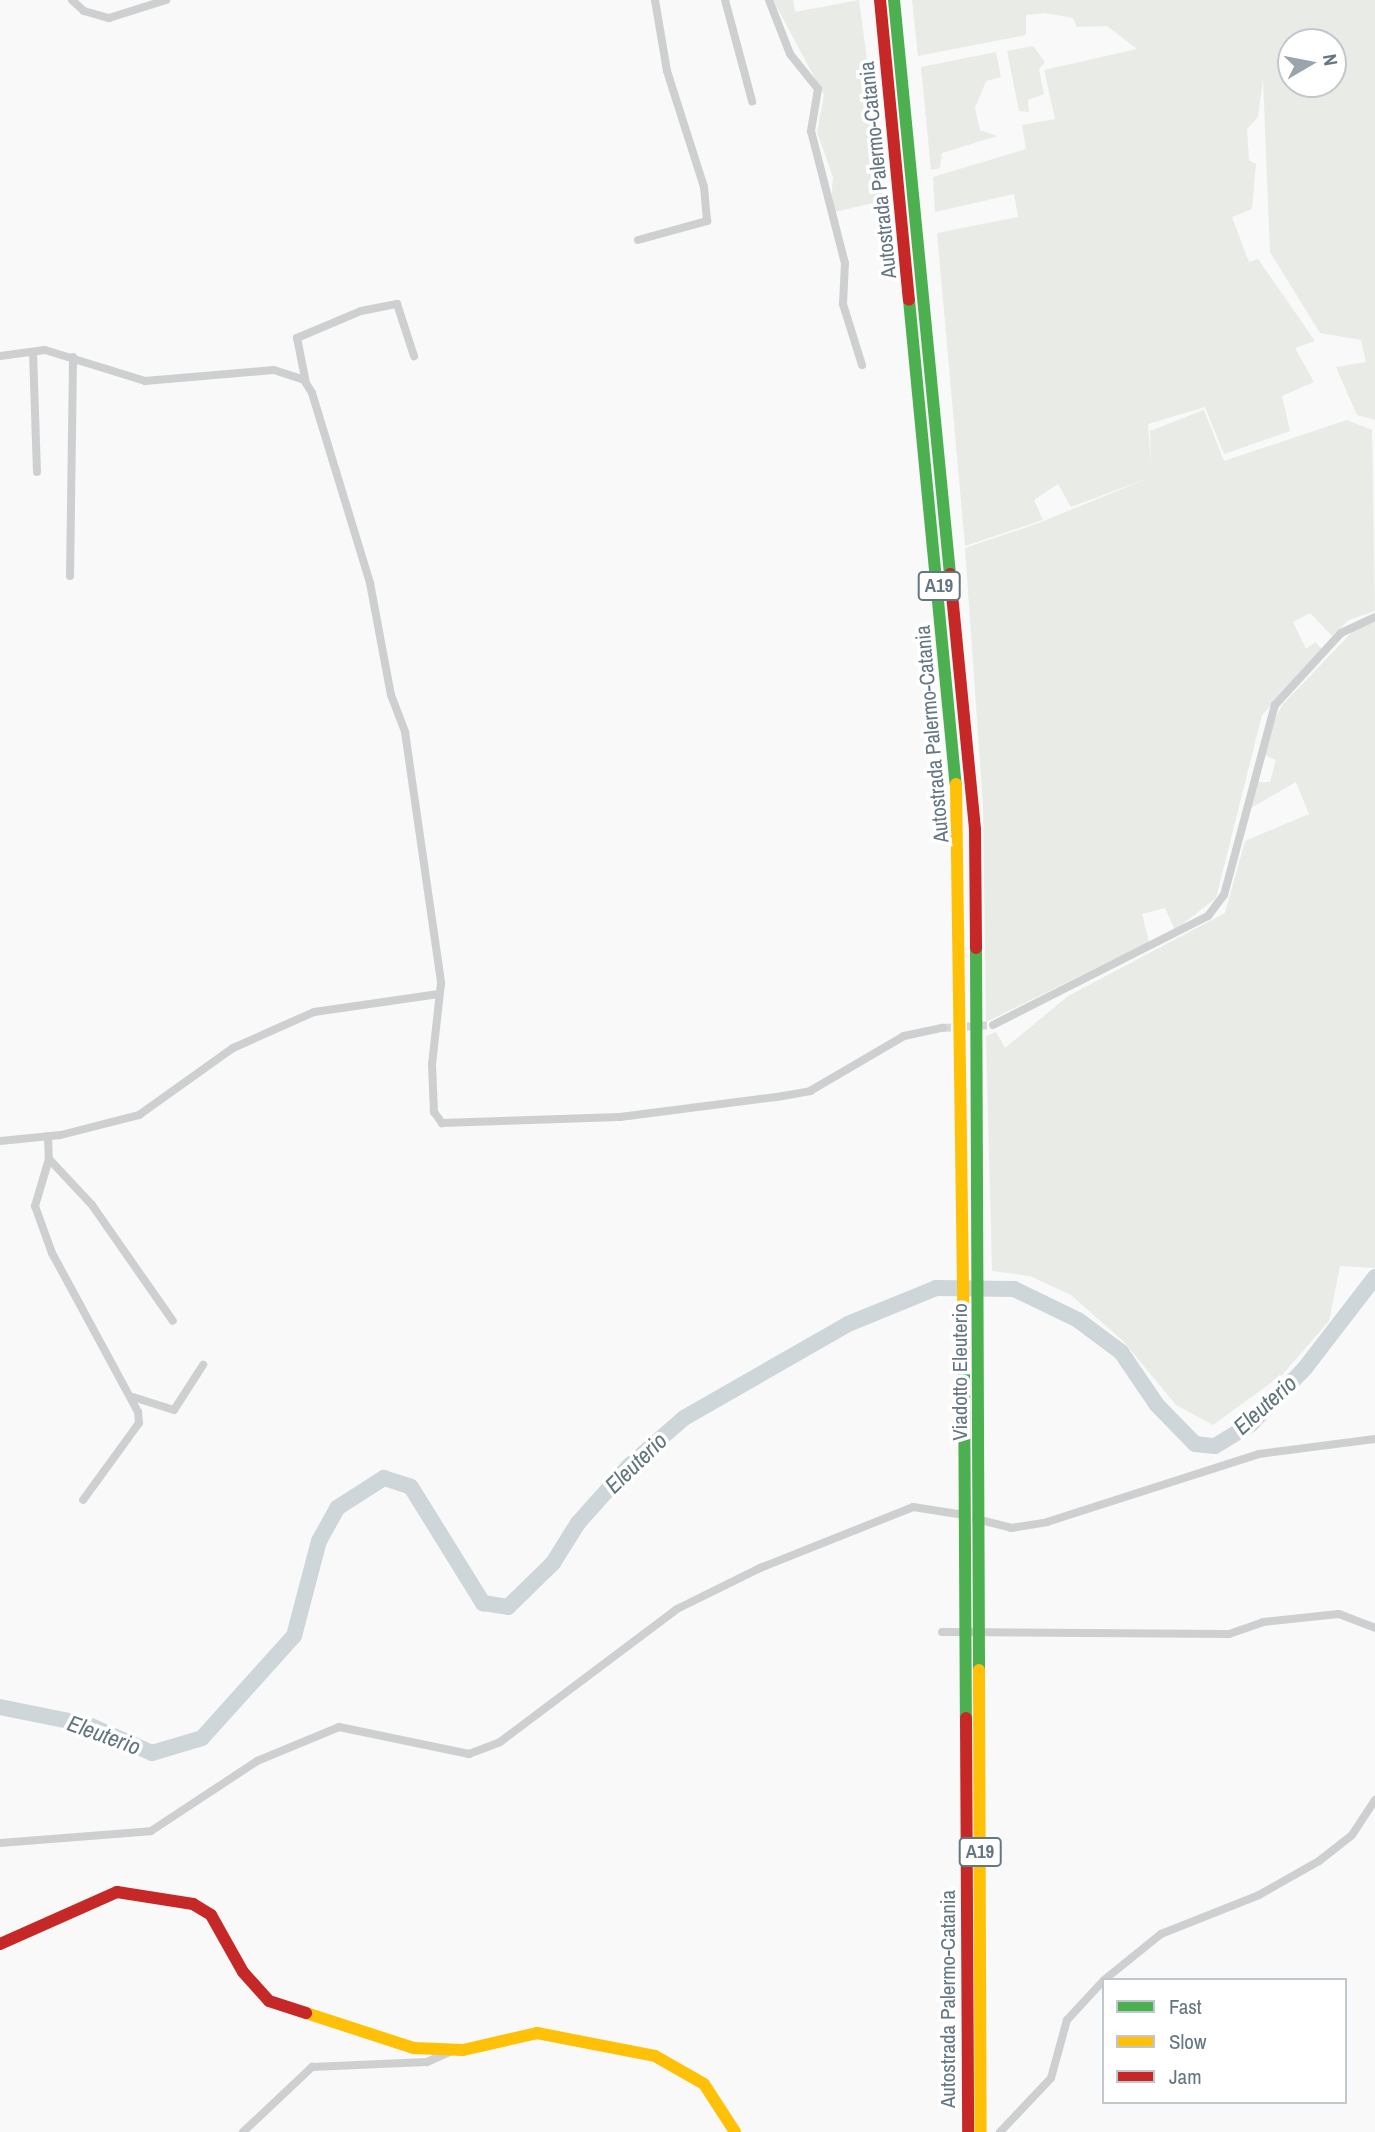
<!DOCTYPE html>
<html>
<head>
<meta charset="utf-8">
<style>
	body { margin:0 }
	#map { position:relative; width:1375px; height:2132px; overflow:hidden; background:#f9f9f9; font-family:"Archivo Narrow",sans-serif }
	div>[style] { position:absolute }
	.green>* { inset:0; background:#e8ebe6 }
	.river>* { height:16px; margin:-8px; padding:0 8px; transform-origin:8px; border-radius:8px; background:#ced6d9 }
	.street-tunnel>* { height:8px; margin-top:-4px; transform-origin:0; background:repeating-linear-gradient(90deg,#d4d8dc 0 8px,transparent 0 12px) }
	.street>* { height:8px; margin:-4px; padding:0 4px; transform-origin:4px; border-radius:4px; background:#cecfd0 }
	.fast>* { height:12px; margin:-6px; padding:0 6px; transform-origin:6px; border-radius:6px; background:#4caf50 }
	.slow>* { height:12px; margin:-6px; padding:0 6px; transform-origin:6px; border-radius:6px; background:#ffc107 }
	.jam>* { height:12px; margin:-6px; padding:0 6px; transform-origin:6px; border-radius:6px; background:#c62828 }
	span { translate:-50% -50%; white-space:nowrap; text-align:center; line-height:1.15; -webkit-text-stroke:7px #fff; paint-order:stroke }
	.shield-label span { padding:2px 5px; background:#fff; border:2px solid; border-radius:5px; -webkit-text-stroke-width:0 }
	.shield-label { font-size:19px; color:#657683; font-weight:700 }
	.street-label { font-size:21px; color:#657683 }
	.water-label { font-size:23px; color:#60757c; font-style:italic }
	.legend { position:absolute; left:1102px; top:1978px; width:245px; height:126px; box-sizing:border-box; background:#fff; border:2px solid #c1c8cd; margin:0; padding:9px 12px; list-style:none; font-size:21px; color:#657683 }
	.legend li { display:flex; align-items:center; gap:14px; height:35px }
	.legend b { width:35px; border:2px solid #c1c8cd }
	.north { position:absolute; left:1277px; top:28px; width:70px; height:70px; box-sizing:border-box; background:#fff; border:2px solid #c1c8cd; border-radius:50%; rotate:80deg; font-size:19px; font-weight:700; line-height:28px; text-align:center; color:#657683 }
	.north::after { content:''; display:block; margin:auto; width:24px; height:32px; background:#99a4ac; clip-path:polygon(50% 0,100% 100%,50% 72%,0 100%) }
</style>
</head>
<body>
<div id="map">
	<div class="green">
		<i style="clip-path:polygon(773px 0,793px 0,795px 12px,859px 0,886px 200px,830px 213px,833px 177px,817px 132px,824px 95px)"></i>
		<i style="clip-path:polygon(evenodd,912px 0,1375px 0,1375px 420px,1357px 415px,1336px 367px,1366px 362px,1361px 340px,1320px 333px,1270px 252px,1263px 79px,1258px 117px,1247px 129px,1249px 160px,1256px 164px,1252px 209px,1232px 217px,1249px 262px,1258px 259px,1315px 341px,1295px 348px,1314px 382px,1282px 396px,1290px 431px,1224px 454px,1205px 407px,1148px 424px,1151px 466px,1150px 431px,1204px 410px,1224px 461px,1347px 420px,1372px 430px,1375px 611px,1349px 620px,1332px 636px,1310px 613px,1293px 622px,1306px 649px,1315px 642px,1323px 650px,1262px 715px,1216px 898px,1175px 930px,1165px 908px,1142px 914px,1149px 942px,986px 1022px,983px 805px,965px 548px,1039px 523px,1151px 477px,1071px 507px,1058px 484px,1034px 500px,1043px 520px,965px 546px,937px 233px,1018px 217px,1014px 194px,935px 212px,933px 177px,1026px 149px,1022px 125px,1055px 119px,1044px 70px,1137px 49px,1107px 26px,1077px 27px,1073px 18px,1044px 13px,1026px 15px,1026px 35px,918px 56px,912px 0,1291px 42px,1333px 42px,1333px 84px,1291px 84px,1291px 42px)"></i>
		<i style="clip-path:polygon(1033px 46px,1045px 62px,1039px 69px,1044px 94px,1028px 100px,1029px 112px,1019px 111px,1007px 51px)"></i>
		<i style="clip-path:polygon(996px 52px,1001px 77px,986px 81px,975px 108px,980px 130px,997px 136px,942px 153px,940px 168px,931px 170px,921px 67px)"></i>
		<i style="clip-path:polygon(1375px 622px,1375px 1268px,1340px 1266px,1329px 1321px,1283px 1374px,1213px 1425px,1176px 1405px,1123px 1341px,1071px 1295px,1030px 1276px,992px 1271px,986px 1036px,996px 1032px,1005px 1048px,1068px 996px,1225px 913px,1245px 841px,1309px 814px,1296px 782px,1251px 808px,1256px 782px,1270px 782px,1276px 760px,1262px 754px,1269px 730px,1283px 704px,1356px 628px)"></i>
	</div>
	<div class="river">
		<i style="left:0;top:1707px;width:91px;rotate:11.4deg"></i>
		<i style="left:89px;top:1725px;width:69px;rotate:24deg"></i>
		<i style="left:152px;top:1753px;width:52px;rotate:-16.7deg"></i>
		<i style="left:202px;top:1738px;width:137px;rotate:-48deg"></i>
		<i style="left:294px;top:1636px;width:98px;rotate:-75.3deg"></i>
		<i style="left:319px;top:1541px;width:38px;rotate:-61deg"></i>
		<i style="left:337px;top:1508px;width:56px;rotate:-32.6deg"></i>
		<i style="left:384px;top:1478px;width:28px;rotate:18deg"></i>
		<i style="left:411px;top:1487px;width:137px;rotate:58.2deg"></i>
		<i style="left:483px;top:1603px;width:25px;rotate:9deg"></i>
		<i style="left:508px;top:1607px;width:63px;rotate:-44.4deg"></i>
		<i style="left:553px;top:1563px;width:47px;rotate:-58deg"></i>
		<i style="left:578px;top:1523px;width:76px;rotate:-48.2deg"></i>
		<i style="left:629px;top:1466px;width:73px;rotate:-41.1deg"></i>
		<i style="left:684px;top:1418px;width:189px;rotate:-29.8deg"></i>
		<i style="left:848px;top:1324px;width:95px;rotate:-22.2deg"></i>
		<i style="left:936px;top:1288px;width:78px;rotate:0.7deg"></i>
		<i style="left:1014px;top:1289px;width:71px;rotate:25.8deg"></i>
		<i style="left:1078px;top:1320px;width:54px;rotate:36.7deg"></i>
		<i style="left:1121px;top:1352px;width:64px;rotate:55.8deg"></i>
		<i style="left:1157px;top:1405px;width:54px;rotate:45.7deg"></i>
		<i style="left:1195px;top:1444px;width:20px;rotate:6deg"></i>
		<i style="left:1215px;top:1446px;width:42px;rotate:-31.4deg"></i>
		<i style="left:1251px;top:1424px;width:78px;rotate:-46deg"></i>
		<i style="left:1305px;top:1368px;width:115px;rotate:-52.4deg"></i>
	</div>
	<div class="street-tunnel">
		<i style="left:943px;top:1028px;width:50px;rotate:-3.4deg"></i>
	</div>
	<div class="street">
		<i style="left:72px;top:0;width:16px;rotate:43deg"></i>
		<i style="left:84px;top:11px;width:26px;rotate:16deg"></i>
		<i style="left:109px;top:18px;width:60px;rotate:-17.5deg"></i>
		<i style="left:725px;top:0;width:105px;rotate:75deg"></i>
		<i style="left:769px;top:0;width:58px;rotate:68.7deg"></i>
		<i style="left:790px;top:54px;width:45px;rotate:51.3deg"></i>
		<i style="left:818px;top:89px;width:43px;rotate:99.5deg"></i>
		<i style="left:811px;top:131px;width:136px;rotate:75.6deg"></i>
		<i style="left:845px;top:263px;width:41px;rotate:92.8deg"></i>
		<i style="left:843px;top:304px;width:64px;rotate:72.7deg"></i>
		<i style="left:638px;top:240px;width:72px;rotate:-15.4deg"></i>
		<i style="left:707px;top:221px;width:34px;rotate:-95deg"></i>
		<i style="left:704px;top:187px;width:122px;rotate:-107.7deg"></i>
		<i style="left:667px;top:71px;width:72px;rotate:-99.6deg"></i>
		<i style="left:33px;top:352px;width:120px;rotate:88.1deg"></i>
		<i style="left:0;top:356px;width:45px;rotate:-7.6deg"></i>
		<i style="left:45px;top:350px;width:105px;rotate:17.2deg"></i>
		<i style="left:145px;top:381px;width:129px;rotate:-4.9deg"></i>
		<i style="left:274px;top:370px;width:32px;rotate:18deg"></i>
		<i style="left:304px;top:380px;width:15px;rotate:58deg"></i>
		<i style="left:312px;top:393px;width:199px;rotate:73deg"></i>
		<i style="left:370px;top:583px;width:114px;rotate:79.4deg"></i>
		<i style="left:391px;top:695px;width:40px;rotate:69deg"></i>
		<i style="left:405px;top:732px;width:254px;rotate:81.8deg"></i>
		<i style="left:441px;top:983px;width:81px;rotate:96.3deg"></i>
		<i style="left:432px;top:1064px;width:48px;rotate:87.6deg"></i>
		<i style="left:434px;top:1112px;width:14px;rotate:54deg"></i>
		<i style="left:442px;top:1123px;width:178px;rotate:-1.9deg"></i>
		<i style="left:620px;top:1117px;width:158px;rotate:-7.3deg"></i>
		<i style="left:777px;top:1097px;width:34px;rotate:-10deg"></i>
		<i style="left:810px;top:1091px;width:109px;rotate:-30.3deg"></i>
		<i style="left:904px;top:1036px;width:40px;rotate:-12deg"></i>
		<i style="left:306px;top:383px;width:46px;rotate:-101.3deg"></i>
		<i style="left:297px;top:338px;width:69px;rotate:-22.9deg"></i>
		<i style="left:361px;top:311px;width:37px;rotate:-11deg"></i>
		<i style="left:397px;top:304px;width:55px;rotate:71.9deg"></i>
		<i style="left:70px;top:576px;width:219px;rotate:-89.2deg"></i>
		<i style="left:993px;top:1025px;width:241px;rotate:-26.9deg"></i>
		<i style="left:1208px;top:916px;width:26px;rotate:-53deg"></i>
		<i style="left:1224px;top:895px;width:197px;rotate:-75deg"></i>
		<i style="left:1275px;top:705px;width:98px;rotate:-47.5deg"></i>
		<i style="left:1341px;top:633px;width:38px;rotate:-25deg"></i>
		<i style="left:48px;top:1136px;width:23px;rotate:88deg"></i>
		<i style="left:49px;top:1159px;width:49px;rotate:106.6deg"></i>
		<i style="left:35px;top:1206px;width:50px;rotate:70.1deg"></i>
		<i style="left:52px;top:1253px;width:181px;rotate:61.6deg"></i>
		<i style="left:138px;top:1412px;width:11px;rotate:85deg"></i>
		<i style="left:139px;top:1423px;width:95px;rotate:126deg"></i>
		<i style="left:0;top:1141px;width:61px;rotate:-5.6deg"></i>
		<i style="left:61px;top:1135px;width:81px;rotate:-14.4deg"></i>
		<i style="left:139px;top:1115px;width:115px;rotate:-35.5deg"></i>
		<i style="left:233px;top:1048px;width:89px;rotate:-24deg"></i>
		<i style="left:314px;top:1012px;width:126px;rotate:-8.2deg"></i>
		<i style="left:49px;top:1159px;width:63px;rotate:46.9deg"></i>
		<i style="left:92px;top:1205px;width:141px;rotate:55.1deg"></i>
		<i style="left:133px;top:1397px;width:43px;rotate:17.6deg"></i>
		<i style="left:174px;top:1410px;width:54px;rotate:-57.2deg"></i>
		<i style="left:976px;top:1519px;width:36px;rotate:14deg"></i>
		<i style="left:1011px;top:1528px;width:36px;rotate:-9deg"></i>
		<i style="left:1047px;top:1522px;width:223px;rotate:-17.8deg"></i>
		<i style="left:1259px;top:1454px;width:117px;rotate:-7.4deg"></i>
		<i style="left:942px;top:1632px;width:287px;rotate:0.4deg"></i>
		<i style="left:1229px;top:1634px;width:36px;rotate:-19deg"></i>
		<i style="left:1263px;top:1622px;width:76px;rotate:-6deg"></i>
		<i style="left:1339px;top:1614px;width:39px;rotate:21deg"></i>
		<i style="left:0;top:1843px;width:151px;rotate:-4.5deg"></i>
		<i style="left:151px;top:1831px;width:127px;rotate:-33.4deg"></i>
		<i style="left:257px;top:1761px;width:89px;rotate:-22.5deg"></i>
		<i style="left:339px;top:1727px;width:133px;rotate:11.7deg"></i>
		<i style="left:469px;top:1754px;width:33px;rotate:-21deg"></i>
		<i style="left:500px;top:1742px;width:221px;rotate:-36.9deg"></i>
		<i style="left:677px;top:1609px;width:93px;rotate:-26.3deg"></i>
		<i style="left:760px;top:1568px;width:165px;rotate:-21.7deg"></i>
		<i style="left:913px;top:1507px;width:52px;rotate:8.9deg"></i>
		<i style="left:1104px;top:1980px;width:73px;rotate:-38.9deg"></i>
		<i style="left:1161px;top:1934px;width:105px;rotate:-21.7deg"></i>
		<i style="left:1259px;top:1895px;width:69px;rotate:-29.5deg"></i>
		<i style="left:1319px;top:1861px;width:42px;rotate:-38.2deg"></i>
		<i style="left:1352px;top:1835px;width:42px;rotate:-56.7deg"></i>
		<i style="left:243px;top:2132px;width:95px;rotate:-43.3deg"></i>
		<i style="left:312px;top:2067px;width:115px;rotate:-2.5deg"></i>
		<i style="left:427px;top:2062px;width:27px;rotate:-24deg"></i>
		<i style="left:1000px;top:2132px;width:74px;rotate:-46.6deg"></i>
		<i style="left:1051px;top:2078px;width:60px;rotate:-74.6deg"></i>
		<i style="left:1067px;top:2020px;width:54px;rotate:-47.2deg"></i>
	</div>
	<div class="fast">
		<i style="left:894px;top:0;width:577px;rotate:84.43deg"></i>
		<i style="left:909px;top:300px;width:486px;rotate:84.5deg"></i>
		<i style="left:976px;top:948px;width:722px;rotate:89.76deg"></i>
		<i style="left:964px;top:1360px;width:358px;rotate:89.7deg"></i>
	</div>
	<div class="slow">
		<i style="left:956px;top:784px;width:576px;rotate:89.2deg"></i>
		<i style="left:979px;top:1670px;width:462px;rotate:89.8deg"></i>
		<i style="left:306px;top:2013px;width:114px;rotate:18deg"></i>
		<i style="left:414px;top:2048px;width:49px;rotate:2.3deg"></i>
		<i style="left:463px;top:2050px;width:76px;rotate:-12.9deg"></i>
		<i style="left:537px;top:2033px;width:120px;rotate:11deg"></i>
		<i style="left:655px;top:2056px;width:56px;rotate:29.7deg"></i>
		<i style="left:704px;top:2084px;width:57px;rotate:57.1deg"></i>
	</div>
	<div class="jam">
		<i style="left:880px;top:0;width:301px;rotate:84.5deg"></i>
		<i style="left:950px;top:574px;width:257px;rotate:84.4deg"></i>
		<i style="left:975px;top:830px;width:118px;rotate:89.5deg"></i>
		<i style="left:966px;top:1718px;width:414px;rotate:89.7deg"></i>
		<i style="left:0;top:1944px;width:128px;rotate:-24deg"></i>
		<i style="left:117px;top:1892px;width:77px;rotate:9deg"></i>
		<i style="left:193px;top:1904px;width:21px;rotate:31deg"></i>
		<i style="left:211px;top:1915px;width:65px;rotate:60.7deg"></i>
		<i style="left:243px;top:1972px;width:39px;rotate:48deg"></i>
		<i style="left:269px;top:2001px;width:39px;rotate:18deg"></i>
	</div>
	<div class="shield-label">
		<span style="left:939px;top:586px">A19</span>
		<span style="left:980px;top:1852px">A19</span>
	</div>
	<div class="street-label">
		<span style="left:878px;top:170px;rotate:-96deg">Autostrada Palermo-Catania</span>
		<span style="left:932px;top:734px;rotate:-95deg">Autostrada Palermo-Catania</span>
		<span style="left:960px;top:1372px;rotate:-90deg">Viadotto Eleuterio</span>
		<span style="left:948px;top:1999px;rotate:-90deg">Autostrada Palermo-Catania</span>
	</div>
	<div class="water-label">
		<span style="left:1265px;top:1405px;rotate:-42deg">Eleuterio</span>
		<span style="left:636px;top:1463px;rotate:-44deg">Eleuterio</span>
		<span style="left:104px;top:1735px;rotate:20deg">Eleuterio</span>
	</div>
	<ul class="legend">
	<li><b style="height:9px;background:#4caf50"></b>Fast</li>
	<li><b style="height:9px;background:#ffc107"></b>Slow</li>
	<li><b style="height:9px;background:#c62828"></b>Jam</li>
	</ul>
	<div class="north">N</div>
</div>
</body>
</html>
